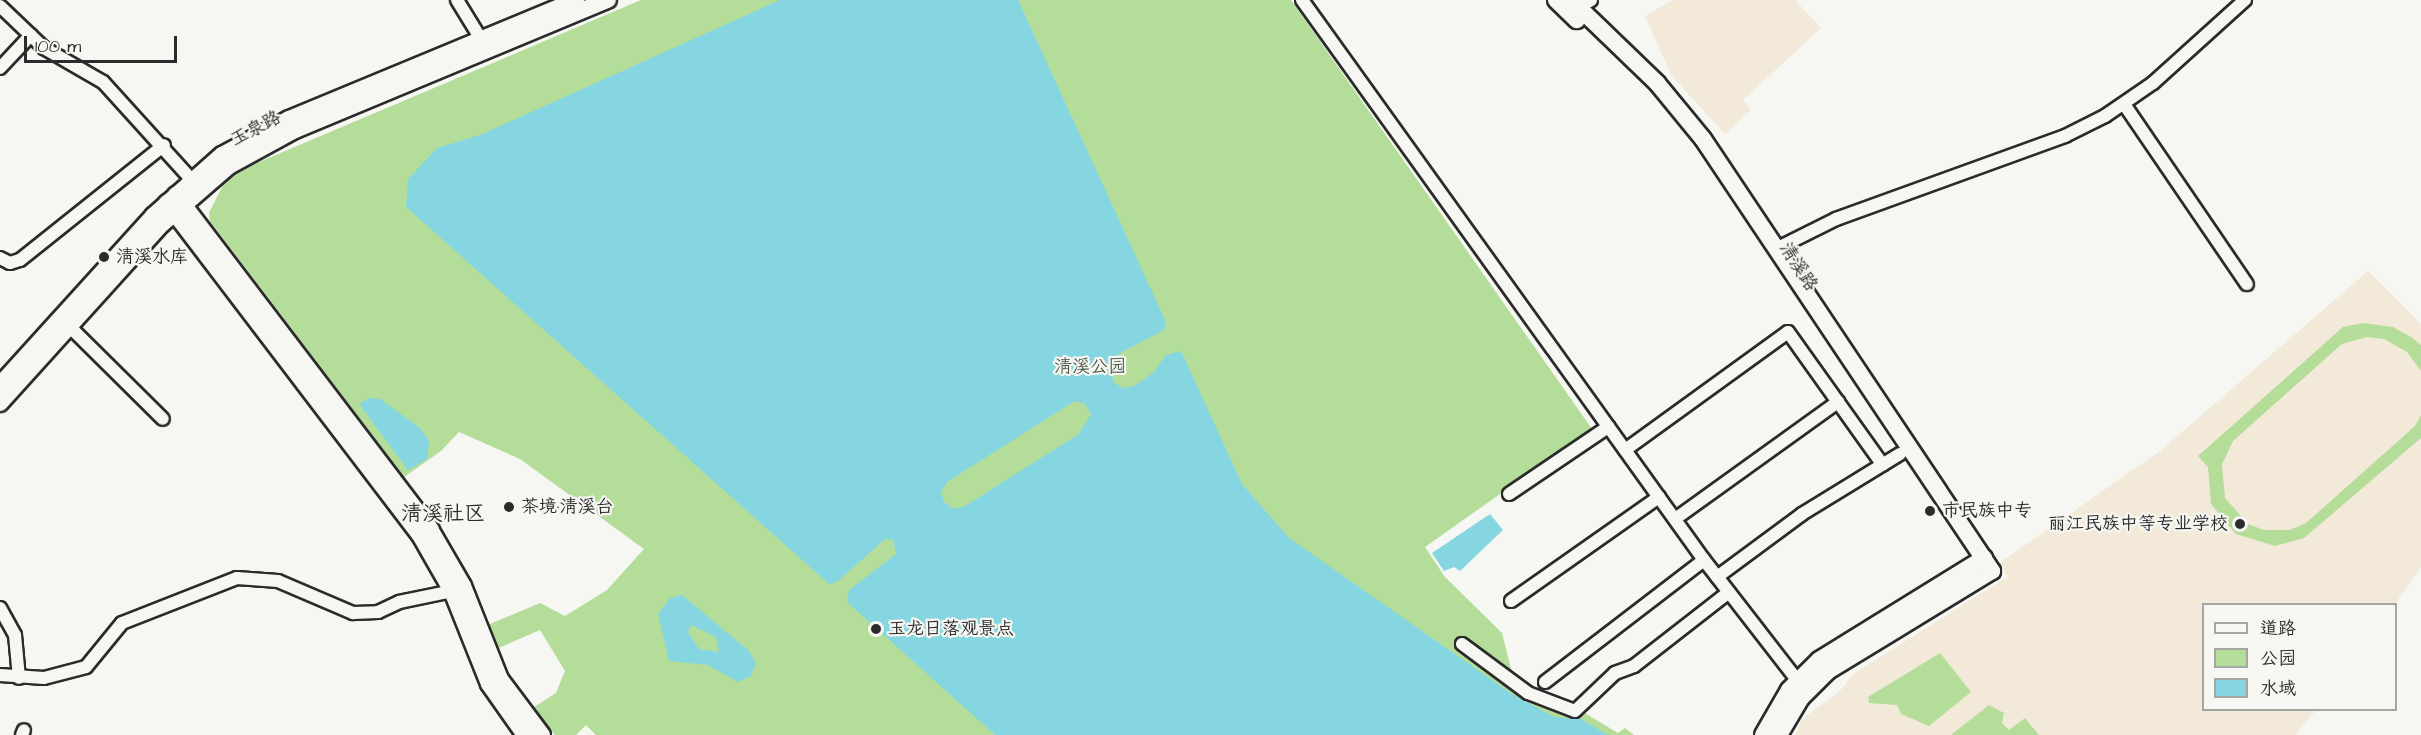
<!DOCTYPE html>
<html>
<head>
<meta charset="utf-8">
<style>
	body { margin:0 }
	#map { position:relative; width:2421px; height:735px; overflow:hidden; background:#f6f6f2; font-family:"Architects Daughter","LXGW WenKai TC",sans-serif }
	div>[style] { position:absolute }
	.built>* { inset:0; background:#f3e9d8 }
	.green>* { inset:0; background:#b4dd9a }
	.water>* { inset:0; background:#86d6e1 }
	.roads { filter:drop-shadow(2px 0 #2b2b2b) drop-shadow(-2px 0 #2b2b2b) drop-shadow(0 2px #2b2b2b) drop-shadow(0 -2px #2b2b2b) }
	.street>* { height:12px; margin:-6px; padding:0 6px; transform-origin:6px; border-radius:6px; background:#f6f6f2 }
	.secondary>* { height:16px; margin:-8px; padding:0 8px; transform-origin:8px; border-radius:8px; background:#f6f6f2 }
	.dots>* { width:16px; height:16px; translate:-50% -50%; box-sizing:border-box; border:3px solid #f6f6f2; border-radius:50% }
	span { translate:-50% -50%; white-space:nowrap; text-align:center; line-height:1.15; -webkit-text-stroke:4.5px #f6f6f2; paint-order:stroke }
	.street-label { font-size:18px; color:#2b2b2b }
	.poi-label { font-size:18px; color:#2b2b2b }
	.left { translate:0 -50%; text-align:left }
	.right { translate:-100% -50%; text-align:right }
	.park-label { font-size:18px; color:#4d5847 }
	.quarter-label { font-size:21px; color:#2b2b2b }
	.legend { position:absolute; left:2202px; top:603px; width:195px; height:108px; box-sizing:border-box; background:#f6f6f2; border:2px solid #a5a5a2; margin:0; padding:8px 10px; list-style:none; font-size:18px; color:#2b2b2b }
	.legend li { display:flex; align-items:center; gap:12px; height:30px }
	.legend b { width:30px; border:2px solid #a5a5a2 }
	.scale { position:absolute; left:24px; top:36px; width:153px; height:27px; box-sizing:border-box; border:3px solid #2b2b2b; border-top:0; padding-left:8px; font-size:18px; line-height:21px; white-space:nowrap; color:#2b2b2b; -webkit-text-stroke:4px #f6f6f2; paint-order:stroke }
</style>
</head>
<body>
<div id="map">
	<div class="built">
		<i style="clip-path:polygon(1673px 0,1795px 0,1821px 28px,1743px 100px,1751px 110px,1725px 134px,1671px 75px,1645px 16px)"></i>
		<i style="clip-path:polygon(2368px 271px,2421px 324px,2421px 567px,2395px 604px,2204px 604px,2204px 710px,2316px 710px,2295px 735px,1795px 735px,1802px 719px,1840px 691px,1853px 674px,2007px 577px,2001px 562px,2160px 451px)"></i>
	</div>
	<div class="green">
		<i style="clip-path:polygon(641px 0,1291px 0,1592px 429px,1425px 547px,1445px 577px,1502px 633px,1513px 677px,1530px 690px,1583px 712px,1618px 733px,1625px 728px,1634px 735px,596px 735px,586px 725px,576px 735px,555px 735px,531px 709px,556px 693px,565px 671px,540px 630px,496px 649px,485px 626px,540px 603px,565px 616px,607px 590px,644px 549px,520px 459px,459px 432px,441px 451px,404px 477px,210px 221px,209px 213px,223px 185px,243px 169px)"></i>
		<i style="clip-path:polygon(2363px 323px,2393px 327px,2411px 337px,2421px 345px,2421px 371px,2407px 352px,2384px 339px,2367px 337px,2342px 344px,2233px 441px,2222px 464px,2225px 498px,2248px 524px,2264px 530px,2290px 530px,2306px 523px,2415px 426px,2421px 415px,2421px 438px,2304px 538px,2275px 546px,2236px 534px,2211px 504px,2208px 467px,2198px 456px,2343px 327px)"></i>
		<i style="clip-path:polygon(1940px 653px,1971px 692px,1929px 726px,1901px 714px,1897px 705px,1869px 703px,1868px 697px)"></i>
		<i style="clip-path:polygon(1989px 705px,2004px 713px,2002px 723px,2009px 730px,2025px 718px,2039px 735px,1951px 735px)"></i>
	</div>
	<div class="water">
		<i style="clip-path:polygon(evenodd,780px 0,1018px 0,1166px 322px,1164px 330px,1118px 354px,1112px 364px,1113px 382px,1123px 388px,1134px 386px,1154px 372px,1166px 355px,1181px 351px,1242px 484px,1289px 538px,1512px 694px,1554px 717px,1581px 719px,1608px 735px,995px 735px,847px 602px,849px 590px,896px 554px,893px 540px,885px 539px,837px 582px,829px 584px,406px 207px,408px 179px,437px 148px,480px 135px,780px 0,1075px 401px,1085px 404px,1091px 414px,1079px 434px,965px 506px,954px 509px,944px 502px,941px 492px,947px 482px,1075px 401px)"></i>
		<i style="clip-path:polygon(369px 398px,380px 399px,420px 428px,429px 441px,427px 459px,408px 470px,359px 404px)"></i>
		<i style="clip-path:polygon(1490px 514px,1503px 530px,1460px 571px,1454px 567px,1444px 571px,1432px 553px)"></i>
		<i style="clip-path:polygon(evenodd,682px 595px,749px 651px,756px 663px,751px 676px,738px 682px,708px 665px,669px 661px,658px 614px,670px 598px,682px 595px,691px 625px,716px 637px,719px 652px,699px 649px,688px 632px,691px 625px)"></i>
	</div>
	<div class="roads">
		<div class="street">
			<i style="left:457px;top:0;width:46px;rotate:58.4deg"></i>
			<i style="left:1302px;top:0;width:689px;rotate:54.33deg"></i>
			<i style="left:1704px;top:560px;width:152px;rotate:52.2deg"></i>
			<i style="left:0;top:6px;width:61px;rotate:43.7deg"></i>
			<i style="left:44px;top:48px;width:68px;rotate:30deg"></i>
			<i style="left:103px;top:82px;width:131px;rotate:47.8deg"></i>
			<i style="left:1579px;top:7px;width:14px;rotate:-30deg"></i>
			<i style="left:0;top:68px;width:45px;rotate:-46.8deg"></i>
			<i style="left:2124px;top:104px;width:218px;rotate:55.7deg"></i>
			<i style="left:1776px;top:249px;width:67px;rotate:-26.6deg"></i>
			<i style="left:1836px;top:219px;width:244px;rotate:-19.9deg"></i>
			<i style="left:2065px;top:136px;width:45px;rotate:-26.6deg"></i>
			<i style="left:2105px;top:116px;width:58px;rotate:-34.5deg"></i>
			<i style="left:2153px;top:83px;width:124px;rotate:-42.1deg"></i>
			<i style="left:0;top:258px;width:11px;rotate:27deg"></i>
			<i style="left:10px;top:263px;width:10px;rotate:-17deg"></i>
			<i style="left:20px;top:260px;width:184px;rotate:-38.6deg"></i>
			<i style="left:71px;top:328px;width:129px;rotate:44.7deg"></i>
			<i style="left:1625px;top:450px;width:201px;rotate:-35.9deg"></i>
			<i style="left:1788px;top:332px;width:163px;rotate:54.5deg"></i>
			<i style="left:1509px;top:494px;width:120px;rotate:-34.1deg"></i>
			<i style="left:1675px;top:519px;width:201px;rotate:-35.7deg"></i>
			<i style="left:1717px;top:577px;width:106px;rotate:-36.5deg"></i>
			<i style="left:1802px;top:514px;width:115px;rotate:-31.5deg"></i>
			<i style="left:1511px;top:601px;width:181px;rotate:-35.1deg"></i>
			<i style="left:0;top:608px;width:31px;rotate:61deg"></i>
			<i style="left:15px;top:635px;width:43px;rotate:84.7deg"></i>
			<i style="left:1462px;top:644px;width:82px;rotate:36.6deg"></i>
			<i style="left:1528px;top:693px;width:50px;rotate:21deg"></i>
			<i style="left:1575px;top:711px;width:55px;rotate:-43.5deg"></i>
			<i style="left:1615px;top:673px;width:20px;rotate:-20deg"></i>
			<i style="left:1634px;top:666px;width:120px;rotate:-37.9deg"></i>
			<i style="left:0;top:675px;width:44px;rotate:3.9deg"></i>
			<i style="left:44px;top:678px;width:43px;rotate:-14.7deg"></i>
			<i style="left:86px;top:667px;width:57px;rotate:-50.7deg"></i>
			<i style="left:122px;top:623px;width:123px;rotate:-21.4deg"></i>
			<i style="left:237px;top:578px;width:41px;rotate:4.2deg"></i>
			<i style="left:278px;top:581px;width:82px;rotate:23.1deg"></i>
			<i style="left:353px;top:613px;width:25px;rotate:-2deg"></i>
			<i style="left:378px;top:612px;width:23px;rotate:-25deg"></i>
			<i style="left:399px;top:602px;width:54px;rotate:-11.7deg"></i>
			<i style="left:1545px;top:682px;width:200px;rotate:-37.5deg"></i>
			<i style="left:22px;top:735px;width:5px;rotate:-68deg"></i>
		</div>
		<div class="secondary">
			<i style="left:1556px;top:0;width:29px;rotate:44deg"></i>
			<i style="left:1571px;top:0;width:120px;rotate:44deg"></i>
			<i style="left:1657px;top:83px;width:72px;rotate:50.6deg"></i>
			<i style="left:1703px;top:139px;width:520px;rotate:56.22deg"></i>
			<i style="left:1992px;top:571px;width:192px;rotate:148.6deg"></i>
			<i style="left:1828px;top:671px;width:38px;rotate:135deg"></i>
			<i style="left:1801px;top:698px;width:43px;rotate:120.7deg"></i>
			<i style="left:176px;top:195px;width:420px;rotate:52.7deg"></i>
			<i style="left:430px;top:529px;width:66px;rotate:59.9deg"></i>
			<i style="left:463px;top:586px;width:100px;rotate:68.3deg"></i>
			<i style="left:500px;top:679px;width:70px;rotate:53.1deg"></i>
			<i style="left:167px;top:203px;width:417px;rotate:52.7deg"></i>
			<i style="left:420px;top:535px;width:64px;rotate:60.3deg"></i>
			<i style="left:452px;top:591px;width:100px;rotate:68.3deg"></i>
			<i style="left:489px;top:684px;width:62px;rotate:54.8deg"></i>
			<i style="left:0;top:385px;width:228px;rotate:-47.8deg"></i>
			<i style="left:153px;top:216px;width:92px;rotate:-41.5deg"></i>
			<i style="left:222px;top:155px;width:76px;rotate:-28.2deg"></i>
			<i style="left:289px;top:119px;width:311px;rotate:-22.5deg"></i>
			<i style="left:0;top:403px;width:241px;rotate:-47.9deg"></i>
			<i style="left:162px;top:224px;width:89px;rotate:-40.9deg"></i>
			<i style="left:229px;top:166px;width:75px;rotate:-28.6deg"></i>
			<i style="left:295px;top:130px;width:339px;rotate:-22.6deg"></i>
			<i style="left:1763px;top:735px;width:52px;rotate:-60deg"></i>
			<i style="left:1789px;top:690px;width:42px;rotate:-45deg"></i>
			<i style="left:1819px;top:660px;width:194px;rotate:-31.7deg"></i>
		</div>
	</div>
	<div class="dots">
		<i style="left:104px;top:257px;background:#2b2b2b"></i>
		<i style="left:509px;top:507px;background:#2b2b2b"></i>
		<i style="left:1930px;top:511px;background:#2b2b2b"></i>
		<i style="left:2240px;top:524px;background:#2b2b2b"></i>
		<i style="left:876px;top:629px;background:#2b2b2b"></i>
	</div>
	<div class="street-label">
		<span style="left:256px;top:129px;rotate:-28deg">玉泉路</span>
		<span style="left:1798px;top:267px;rotate:57deg">清溪路</span>
	</div>
	<div class="poi-label">
		<span class="left" style="left:116px;top:257px">清溪水库</span>
		<span class="left" style="left:521px;top:507px">茶境·清溪台</span>
		<span class="left" style="left:1942px;top:511px">市民族中专</span>
		<span class="right" style="left:2228px;top:524px">丽江民族中等专业学校</span>
		<span class="left" style="left:888px;top:629px">玉龙日落观景点</span>
	</div>
	<div class="park-label">
		<span style="left:1090px;top:367px">清溪公园</span>
	</div>
	<div class="quarter-label">
		<span style="left:443px;top:514px">清溪社区</span>
	</div>
	<ul class="legend">
	<li><b style="height:8px;background:#f6f6f2"></b>道路</li>
	<li><b style="height:16px;background:#b4dd9a"></b>公园</li>
	<li><b style="height:16px;background:#86d6e1"></b>水域</li>
	</ul>
	<div class="scale">100 m</div>
</div>
</body>
</html>
